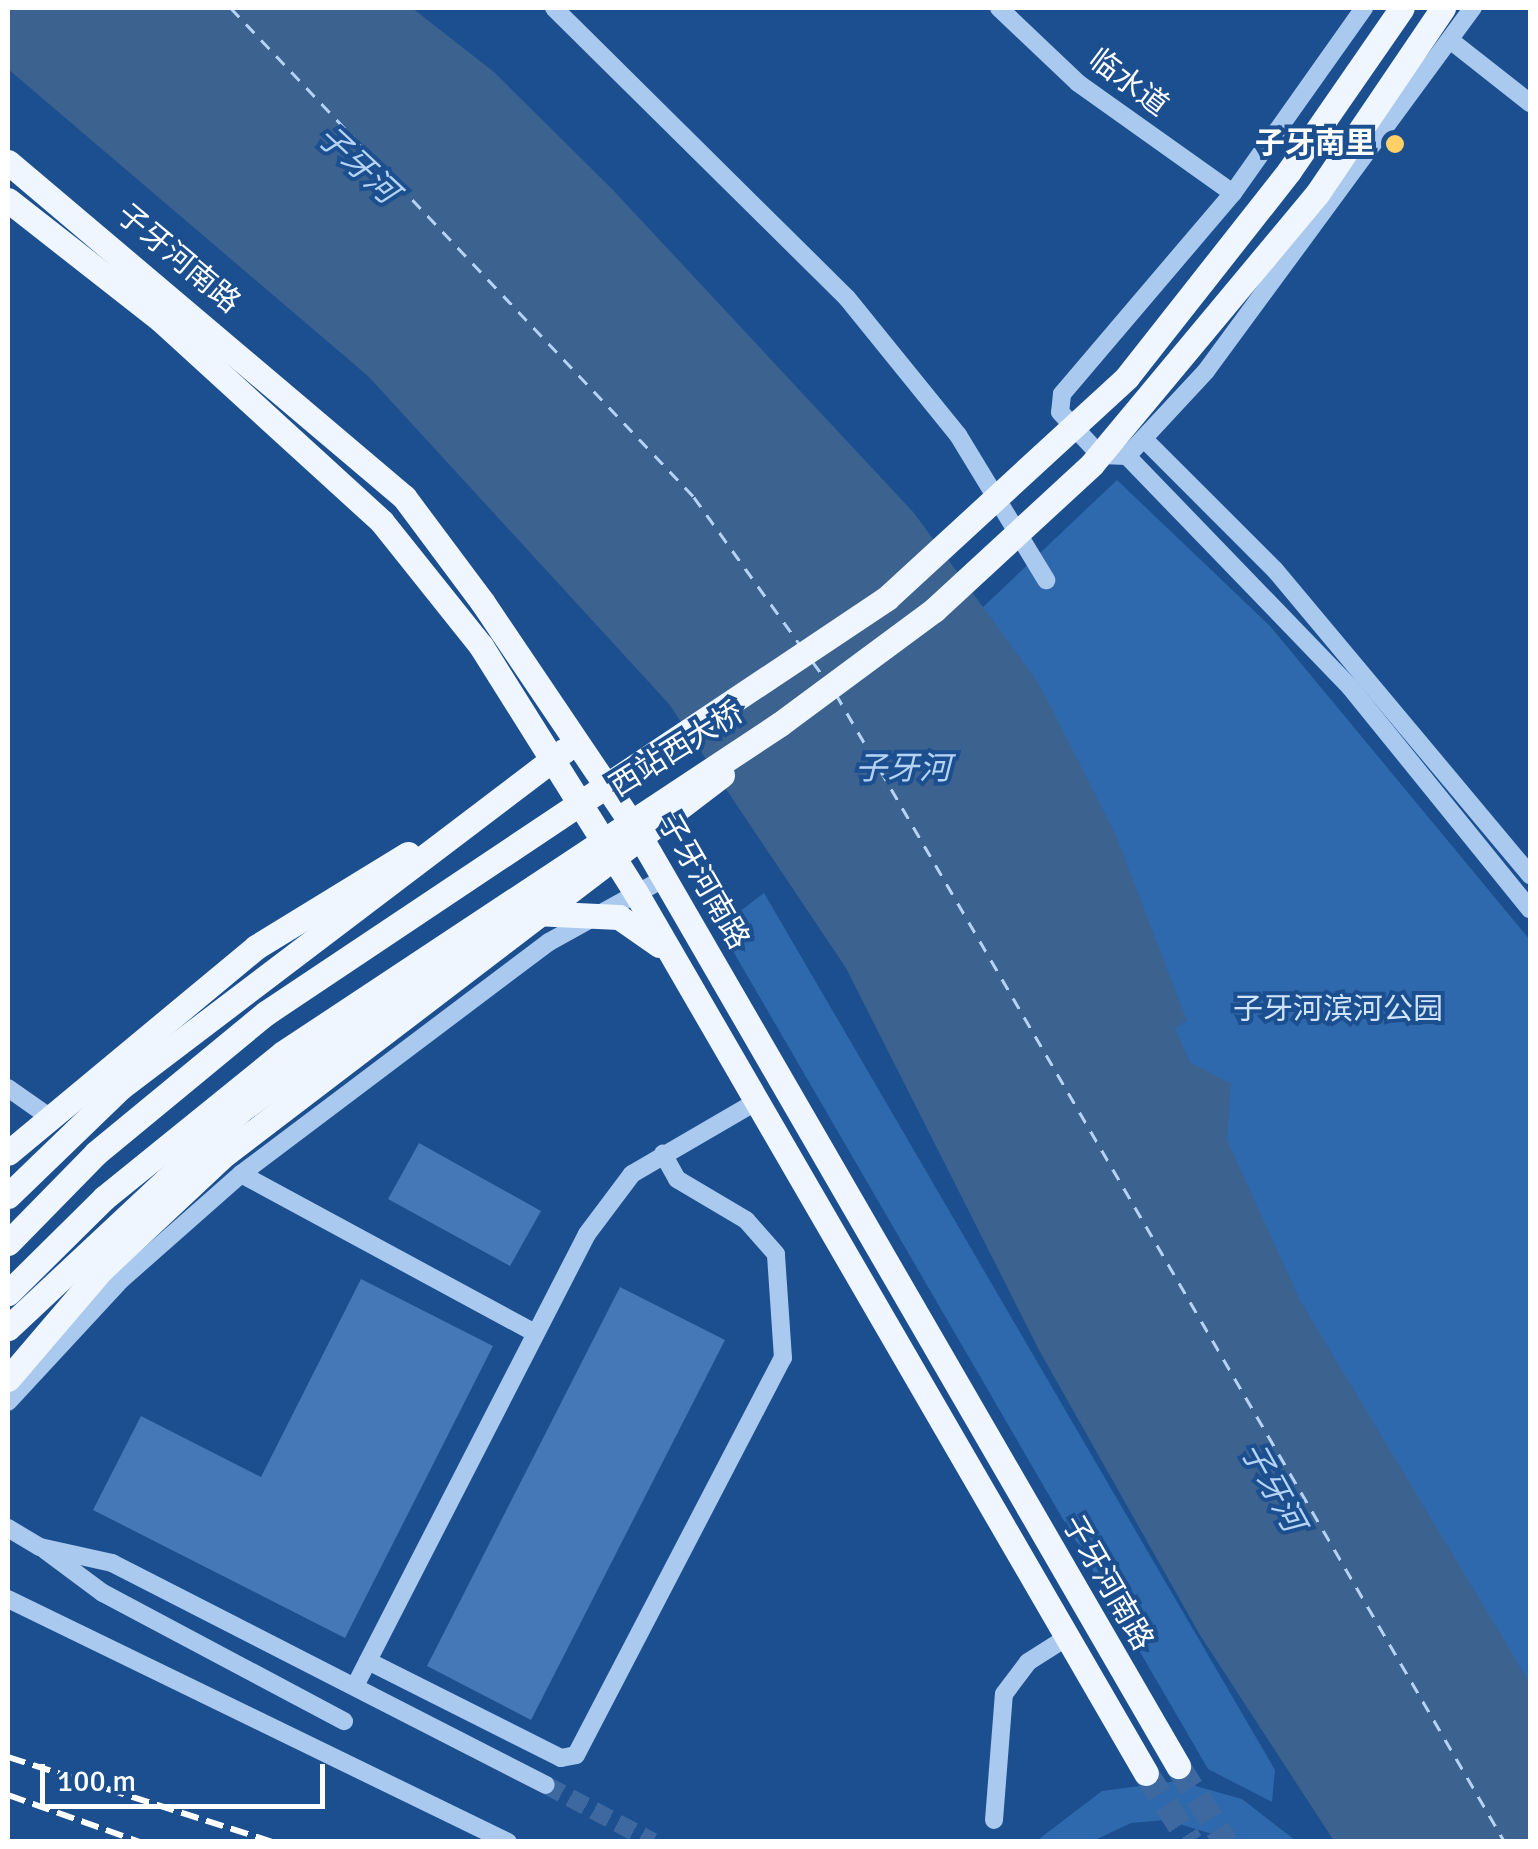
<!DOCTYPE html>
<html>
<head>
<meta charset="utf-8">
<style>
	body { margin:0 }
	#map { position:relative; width:1538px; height:1849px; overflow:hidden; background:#1b4f8f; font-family:Signika,"Noto Sans SC",sans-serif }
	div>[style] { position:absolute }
	.green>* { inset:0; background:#2e69ad }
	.water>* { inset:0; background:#3c6290 }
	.ferry>* { height:2.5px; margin-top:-1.25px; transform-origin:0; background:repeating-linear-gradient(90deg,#b5d3f5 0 12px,transparent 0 22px) }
	.building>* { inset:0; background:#4478b7 }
	.minor-tunnel>* { height:18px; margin-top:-9px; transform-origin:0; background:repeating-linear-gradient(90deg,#3d69a0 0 18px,transparent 0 27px) }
	.major-tunnel>* { height:25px; margin-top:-12.5px; transform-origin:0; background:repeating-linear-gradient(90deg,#3d69a0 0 25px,transparent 0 37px) }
	.minor>* { height:18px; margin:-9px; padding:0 9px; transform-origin:9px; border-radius:9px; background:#a9c9ee }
	.major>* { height:25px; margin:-12.5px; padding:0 12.5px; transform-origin:12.5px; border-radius:12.5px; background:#f0f6ff }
	.rail>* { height:6px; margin-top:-3px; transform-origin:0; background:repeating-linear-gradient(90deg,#fff 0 18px,transparent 0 26px) }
	.major-bridge>* { height:25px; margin:-12.5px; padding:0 12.5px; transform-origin:12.5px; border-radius:12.5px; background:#f0f6ff }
	.dots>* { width:28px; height:28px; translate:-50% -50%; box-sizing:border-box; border:5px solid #1b4f8f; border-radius:50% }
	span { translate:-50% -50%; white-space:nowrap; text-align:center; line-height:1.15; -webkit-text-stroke:8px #1b4f8f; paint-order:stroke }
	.street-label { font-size:30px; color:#fff }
	.poi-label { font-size:30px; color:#fff; font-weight:700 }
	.right { translate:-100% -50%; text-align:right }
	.park-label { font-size:30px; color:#cfe3fa }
	.water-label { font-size:32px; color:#b5d3f5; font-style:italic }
	.frame { position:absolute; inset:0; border:10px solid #fff; pointer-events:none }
	.scale { position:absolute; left:40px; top:1764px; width:285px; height:45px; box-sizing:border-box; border:5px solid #fff; border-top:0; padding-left:12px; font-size:30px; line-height:35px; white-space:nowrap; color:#fff; -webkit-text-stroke:8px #1b4f8f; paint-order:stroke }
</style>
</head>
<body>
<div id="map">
	<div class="green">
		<i style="clip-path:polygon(1117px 480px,1270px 626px,1530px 940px,1530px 1758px,943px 645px)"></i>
		<i style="clip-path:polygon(764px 893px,1275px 1770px,1272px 1802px,1208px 1769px,719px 927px)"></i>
		<i style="clip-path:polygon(1178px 1781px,1242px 1799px,1296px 1841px,1235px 1841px,1166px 1820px,1131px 1823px,1093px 1841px,1035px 1842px,1102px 1791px)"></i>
	</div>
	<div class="water">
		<i style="clip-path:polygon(8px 8px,412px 8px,494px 72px,613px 190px,914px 513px,1038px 682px,1115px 833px,1187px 1021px,1175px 1028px,1190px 1062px,1231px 1084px,1227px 1140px,1301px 1302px,1530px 1683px,1530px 1841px,1334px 1841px,1200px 1635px,1039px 1350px,846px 968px,669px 704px,368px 376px,8px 69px)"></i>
	</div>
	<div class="ferry">
		<i style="left:231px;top:8px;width:673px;rotate:46.56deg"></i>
		<i style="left:694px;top:497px;width:180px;rotate:54.3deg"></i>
		<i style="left:813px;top:662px;width:17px;rotate:54deg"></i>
		<i style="left:836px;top:694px;width:1329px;rotate:59.77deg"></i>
	</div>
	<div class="building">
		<i style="clip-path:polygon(419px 1143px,541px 1211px,510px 1266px,388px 1199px)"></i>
		<i style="clip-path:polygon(361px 1279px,493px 1346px,345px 1638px,93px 1510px,141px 1416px,261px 1477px)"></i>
		<i style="clip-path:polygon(620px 1287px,725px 1340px,531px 1720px,427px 1666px)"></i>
	</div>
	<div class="minor-tunnel">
		<i style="left:546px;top:1785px;width:121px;rotate:28deg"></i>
	</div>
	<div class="major-tunnel">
		<i style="left:1178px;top:1766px;width:90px;rotate:57.7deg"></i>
		<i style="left:1146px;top:1773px;width:82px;rotate:56.9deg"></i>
	</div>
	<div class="minor">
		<i style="left:554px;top:8px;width:412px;rotate:44.7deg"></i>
		<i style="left:847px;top:298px;width:176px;rotate:51deg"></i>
		<i style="left:958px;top:435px;width:170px;rotate:58.7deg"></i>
		<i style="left:999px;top:8px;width:109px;rotate:43.5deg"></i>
		<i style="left:1078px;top:83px;width:190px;rotate:35.4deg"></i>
		<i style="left:1364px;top:8px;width:227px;rotate:125.3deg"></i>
		<i style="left:1233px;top:193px;width:264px;rotate:130.4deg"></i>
		<i style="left:1062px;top:394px;width:18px;rotate:96deg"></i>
		<i style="left:1060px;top:412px;width:59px;rotate:47.1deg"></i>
		<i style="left:1100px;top:455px;width:27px;rotate:2deg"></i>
		<i style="left:1127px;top:456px;width:116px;rotate:-47.1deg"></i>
		<i style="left:1206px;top:371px;width:451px;rotate:-53.7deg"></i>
		<i style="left:1450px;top:40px;width:102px;rotate:38.2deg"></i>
		<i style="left:1144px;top:439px;width:185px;rotate:45deg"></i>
		<i style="left:1275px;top:570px;width:398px;rotate:50.1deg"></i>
		<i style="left:1127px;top:456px;width:321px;rotate:46deg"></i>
		<i style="left:1350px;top:687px;width:286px;rotate:51deg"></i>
		<i style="left:8px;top:1088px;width:45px;rotate:35.1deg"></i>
		<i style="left:241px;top:1174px;width:334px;rotate:28.4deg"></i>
		<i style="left:8px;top:1402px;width:168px;rotate:-47.2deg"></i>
		<i style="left:122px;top:1279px;width:159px;rotate:-41.4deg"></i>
		<i style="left:241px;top:1174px;width:386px;rotate:-37deg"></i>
		<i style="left:549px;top:942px;width:132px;rotate:-28.9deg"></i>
		<i style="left:8px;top:1528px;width:37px;rotate:31deg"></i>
		<i style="left:40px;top:1547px;width:74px;rotate:12.5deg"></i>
		<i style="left:112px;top:1563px;width:487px;rotate:27.1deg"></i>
		<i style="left:45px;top:1550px;width:72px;rotate:36.6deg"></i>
		<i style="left:103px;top:1593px;width:273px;rotate:28deg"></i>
		<i style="left:8px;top:1599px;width:556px;rotate:25.92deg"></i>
		<i style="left:368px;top:1661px;width:216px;rotate:26.7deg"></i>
		<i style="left:561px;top:1758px;width:15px;rotate:-11deg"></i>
		<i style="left:576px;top:1755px;width:448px;rotate:-62.5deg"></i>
		<i style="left:783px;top:1358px;width:104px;rotate:-93.9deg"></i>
		<i style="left:776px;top:1254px;width:45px;rotate:-131.4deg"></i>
		<i style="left:746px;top:1220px;width:80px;rotate:-149.3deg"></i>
		<i style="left:677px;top:1179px;width:29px;rotate:-119deg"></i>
		<i style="left:355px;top:1686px;width:508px;rotate:-62.83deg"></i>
		<i style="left:587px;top:1234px;width:75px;rotate:-53.1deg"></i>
		<i style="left:632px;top:1174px;width:141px;rotate:-30.2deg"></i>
		<i style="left:994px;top:1820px;width:126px;rotate:-85.5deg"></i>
		<i style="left:1004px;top:1694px;width:40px;rotate:-53deg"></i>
		<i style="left:1028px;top:1662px;width:49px;rotate:-32.4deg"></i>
	</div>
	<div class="major">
		<i style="left:8px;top:162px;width:519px;rotate:40.23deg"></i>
		<i style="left:404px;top:497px;width:132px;rotate:53.3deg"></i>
		<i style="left:483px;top:603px;width:272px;rotate:56deg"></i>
		<i style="left:635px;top:828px;width:1084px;rotate:59.93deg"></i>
		<i style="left:1289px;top:171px;width:198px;rotate:-55.3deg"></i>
		<i style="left:1317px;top:194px;width:225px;rotate:-55.9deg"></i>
		<i style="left:8px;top:200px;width:194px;rotate:38.1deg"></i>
		<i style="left:161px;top:320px;width:299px;rotate:42.4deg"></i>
		<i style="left:382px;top:522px;width:159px;rotate:51.4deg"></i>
		<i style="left:481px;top:646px;width:292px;rotate:57.9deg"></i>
		<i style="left:636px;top:893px;width:1017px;rotate:59.91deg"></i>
		<i style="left:534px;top:913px;width:85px;rotate:2.7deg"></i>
		<i style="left:619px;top:917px;width:49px;rotate:35deg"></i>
		<i style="left:8px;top:1153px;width:322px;rotate:-39.7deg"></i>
		<i style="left:256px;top:947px;width:178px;rotate:-31.5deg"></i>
		<i style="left:8px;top:1196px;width:157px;rotate:-44deg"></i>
		<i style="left:121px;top:1087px;width:557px;rotate:-37.2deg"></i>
		<i style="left:8px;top:1328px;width:320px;rotate:-43.1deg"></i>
		<i style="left:242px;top:1109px;width:369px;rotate:-35.5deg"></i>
		<i style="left:8px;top:1379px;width:145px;rotate:-49.5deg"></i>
		<i style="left:102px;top:1269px;width:168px;rotate:-43.1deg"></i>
	</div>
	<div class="rail">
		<i style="left:8px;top:1757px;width:278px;rotate:17.8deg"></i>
		<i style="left:8px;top:1795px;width:140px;rotate:19.6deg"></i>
	</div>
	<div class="major-bridge">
		<i style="left:225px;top:1154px;width:625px;rotate:-37.33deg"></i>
		<i style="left:8px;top:1243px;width:126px;rotate:-45.6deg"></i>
		<i style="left:96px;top:1153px;width:220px;rotate:-39.5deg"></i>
		<i style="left:266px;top:1013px;width:747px;rotate:-33.75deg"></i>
		<i style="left:887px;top:598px;width:326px;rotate:-42.6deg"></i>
		<i style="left:1127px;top:377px;width:262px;rotate:-51.8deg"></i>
		<i style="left:8px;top:1293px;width:135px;rotate:-44.7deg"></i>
		<i style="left:104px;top:1198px;width:230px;rotate:-39deg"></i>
		<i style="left:283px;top:1053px;width:596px;rotate:-33.5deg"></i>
		<i style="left:780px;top:724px;width:192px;rotate:-36.5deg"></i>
		<i style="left:934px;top:610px;width:215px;rotate:-42.7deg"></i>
		<i style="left:1092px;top:464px;width:351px;rotate:-50.2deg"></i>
	</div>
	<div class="dots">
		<i style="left:1395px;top:144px;background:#ffd166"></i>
	</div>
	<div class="street-label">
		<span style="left:1128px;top:83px;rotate:37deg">临水道</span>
		<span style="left:178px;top:259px;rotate:40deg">子牙河南路</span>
		<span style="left:677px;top:750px;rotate:-32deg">西站西大桥</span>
		<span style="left:703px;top:882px;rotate:60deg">子牙河南路</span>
		<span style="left:1107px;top:1583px;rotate:60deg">子牙河南路</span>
	</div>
	<div class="poi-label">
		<span class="right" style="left:1375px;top:144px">子牙南里</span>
	</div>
	<div class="park-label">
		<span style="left:1338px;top:1010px">子牙河滨河公园</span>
	</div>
	<div class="water-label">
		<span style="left:357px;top:165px;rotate:43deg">子牙河</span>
		<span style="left:903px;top:769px">子牙河</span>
		<span style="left:1272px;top:1487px;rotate:61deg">子牙河</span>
	</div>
	<div class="frame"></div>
	<div class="scale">100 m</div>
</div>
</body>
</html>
